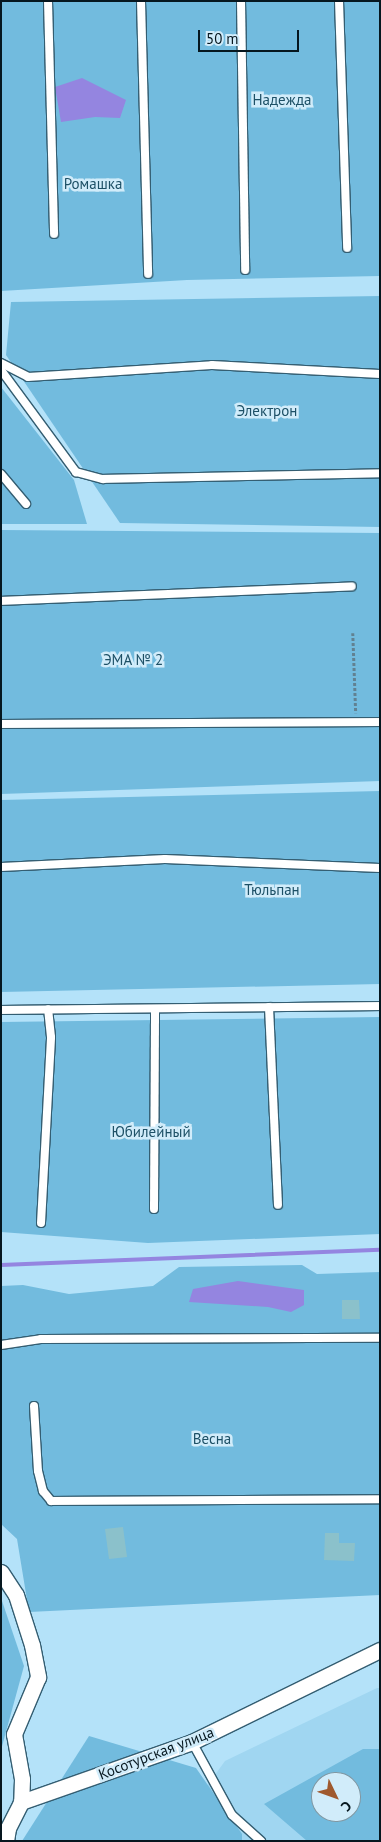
<!DOCTYPE html>
<html>
<head>
<meta charset="utf-8">
<style>
	body { margin:0 }
	#map { position:relative; width:381px; height:1842px; overflow:hidden; background:#b4e2f9; font-family:"PT Sans",sans-serif }
	div>[style] { position:absolute }
	.built>* { inset:0; background:#a0d6f1 }
	.green>* { inset:0; background:#72bbde }
	.water>* { inset:0; background:#9485e0 }
	.stream>* { height:4px; margin:-2px; padding:0 2px; transform-origin:2px; border-radius:2px; background:#9485e0 }
	.building>* { inset:0; background:#8bc1cb }
	.path>* { height:2.5px; margin-top:-1.25px; transform-origin:0; background:repeating-linear-gradient(90deg,#618191 0 2.5px,transparent 0 5px) }
	.roads { filter:drop-shadow(1px 0 #345e72) drop-shadow(-1px 0 #345e72) drop-shadow(0 1px #345e72) drop-shadow(0 -1px #345e72) }
	.lane>* { height:8px; margin:-4px; padding:0 4px; transform-origin:4px; border-radius:4px; background:#fff }
	.street>* { height:15px; margin:-7.5px; padding:0 7.5px; transform-origin:7.5px; border-radius:7.5px; background:#fff }
	span { translate:-50% -50%; white-space:nowrap; text-align:center; line-height:1.15; -webkit-text-stroke:5px #d1ecfa; paint-order:stroke }
	.park-label { font-size:15px; color:#1d5066 }
	.street-label { font-size:15px; color:#06171f }
	.frame { position:absolute; inset:0; border:2px solid #06171f; pointer-events:none }
	.north { position:absolute; left:311px; top:1772px; width:50px; height:50px; box-sizing:border-box; background:#d1ecfa; border:1px solid #8097a2; border-radius:50%; rotate:132deg; font-size:14px; font-weight:700; line-height:20px; text-align:center; color:#06171f }
	.north::after { content:''; display:block; margin:auto; width:18px; height:22px; background:#9f592e; clip-path:polygon(50% 0,100% 100%,50% 72%,0 100%) }
	.scale { position:absolute; left:198px; top:30px; width:101px; height:22px; box-sizing:border-box; border:2px solid #06171f; border-top:0; padding-left:6px; font-size:15px; line-height:18px; white-space:nowrap; color:#06171f; -webkit-text-stroke:4px #d1ecfa; paint-order:stroke }
</style>
</head>
<body>
<div id="map">
	<div class="built">
		<i style="clip-path:polygon(evenodd,377px 1688px,380px 1688px,380px 1841px,195px 1841px,183px 1819px,225px 1761px,377px 1688px,321px 1782px,351px 1782px,351px 1812px,321px 1812px,321px 1782px)"></i>
	</div>
	<div class="green">
		<i style="clip-path:polygon(1px 1px,380px 1px,380px 276px,187px 280px,1px 291px)"></i>
		<i style="clip-path:polygon(380px 296px,380px 527px,120px 523px,6px 355px,11px 302px)"></i>
		<i style="clip-path:polygon(1px 387px,74px 480px,87px 524px,1px 524px)"></i>
		<i style="clip-path:polygon(1px 530px,380px 533px,380px 781px,1px 794px)"></i>
		<i style="clip-path:polygon(380px 791px,380px 984px,1px 992px,1px 800px)"></i>
		<i style="clip-path:polygon(380px 1017px,380px 1234px,148px 1243px,1px 1232px,1px 1022px)"></i>
		<i style="clip-path:polygon(302px 1265px,317px 1274px,380px 1272px,380px 1595px,29px 1612px,17px 1539px,1px 1524px,1px 1286px,23px 1285px,69px 1294px,153px 1286px,179px 1267px)"></i>
		<i style="clip-path:polygon(1px 1598px,24px 1666px,1px 1750px)"></i>
		<i style="clip-path:polygon(89px 1736px,196px 1768px,242px 1834px,242px 1841px,22px 1841px)"></i>
		<i style="clip-path:polygon(evenodd,363px 1749px,380px 1749px,380px 1841px,307px 1841px,264px 1804px,363px 1749px,321px 1782px,351px 1782px,351px 1812px,321px 1812px,321px 1782px)"></i>
	</div>
	<div class="water">
		<i style="clip-path:polygon(82px 78px,126px 100px,120px 118px,95px 117px,61px 122px,55px 87px)"></i>
		<i style="clip-path:polygon(238px 1281px,304px 1290px,304px 1305px,291px 1312px,268px 1307px,189px 1302px,193px 1289px)"></i>
	</div>
	<div class="stream">
		<i style="left:1px;top:1265px;width:379px;rotate:-2.3deg"></i>
	</div>
	<div class="building">
		<i style="clip-path:polygon(342px 1300px,359px 1300px,360px 1319px,342px 1319px)"></i>
		<i style="clip-path:polygon(123px 1527px,127px 1557px,109px 1559px,105px 1529px)"></i>
		<i style="clip-path:polygon(325px 1533px,339px 1533px,339px 1543px,355px 1543px,354px 1561px,324px 1560px)"></i>
	</div>
	<div class="path">
		<i style="left:353px;top:633px;width:80px;rotate:87.9deg"></i>
	</div>
	<div class="roads">
		<div class="lane">
			<i style="left:48px;top:1px;width:233px;rotate:88.5deg"></i>
			<i style="left:141px;top:1px;width:273px;rotate:88.5deg"></i>
			<i style="left:241px;top:1px;width:269px;rotate:89.1deg"></i>
			<i style="left:339px;top:1px;width:247px;rotate:88.1deg"></i>
			<i style="left:1px;top:363px;width:30px;rotate:27deg"></i>
			<i style="left:28px;top:377px;width:184px;rotate:-3.7deg"></i>
			<i style="left:212px;top:365px;width:168px;rotate:3.1deg"></i>
			<i style="left:1px;top:370px;width:127px;rotate:53.7deg"></i>
			<i style="left:76px;top:472px;width:28px;rotate:15deg"></i>
			<i style="left:103px;top:479px;width:277px;rotate:-1.2deg"></i>
			<i style="left:1px;top:474px;width:39px;rotate:50deg"></i>
			<i style="left:1px;top:601px;width:351px;rotate:-2.4deg"></i>
			<i style="left:1px;top:724px;width:379px;rotate:-0.3deg"></i>
			<i style="left:1px;top:867px;width:164px;rotate:-2.8deg"></i>
			<i style="left:165px;top:859px;width:215px;rotate:2.4deg"></i>
			<i style="left:269px;top:1007px;width:198px;rotate:87.4deg"></i>
			<i style="left:1px;top:1010px;width:379px;rotate:-0.6deg"></i>
			<i style="left:154px;top:1209px;width:199px;rotate:-89.7deg"></i>
			<i style="left:41px;top:1223px;width:186px;rotate:-86.9deg"></i>
			<i style="left:51px;top:1037px;width:28px;rotate:-96deg"></i>
			<i style="left:1px;top:1345px;width:40px;rotate:-8.5deg"></i>
			<i style="left:41px;top:1339px;width:339px;rotate:-0.2deg"></i>
			<i style="left:34px;top:1406px;width:65px;rotate:86.5deg"></i>
			<i style="left:38px;top:1471px;width:21px;rotate:76deg"></i>
			<i style="left:43px;top:1491px;width:13px;rotate:51deg"></i>
			<i style="left:51px;top:1501px;width:329px;rotate:-0.3deg"></i>
			<i style="left:192px;top:1742px;width:83px;rotate:61.3deg"></i>
			<i style="left:232px;top:1815px;width:39px;rotate:42deg"></i>
		</div>
		<div class="street">
			<i style="left:1px;top:1572px;width:27px;rotate:57deg"></i>
			<i style="left:16px;top:1595px;width:52px;rotate:72.3deg"></i>
			<i style="left:32px;top:1645px;width:33px;rotate:79deg"></i>
			<i style="left:38px;top:1677px;width:62px;rotate:112.8deg"></i>
			<i style="left:14px;top:1734px;width:46px;rotate:79.9deg"></i>
			<i style="left:22px;top:1779px;width:23px;rotate:92deg"></i>
			<i style="left:6px;top:1841px;width:13px;rotate:-81deg"></i>
			<i style="left:8px;top:1828px;width:29px;rotate:-63deg"></i>
			<i style="left:21px;top:1802px;width:181px;rotate:-19.3deg"></i>
			<i style="left:192px;top:1742px;width:209px;rotate:-26.1deg"></i>
		</div>
	</div>
	<div class="park-label">
		<span style="left:282px;top:100px">Надежда</span>
		<span style="left:93px;top:184px">Ромашка</span>
		<span style="left:267px;top:411px">Электрон</span>
		<span style="left:133px;top:660px">ЭМА № 2</span>
		<span style="left:272px;top:890px">Тюльпан</span>
		<span style="left:151px;top:1132px">Юбилейный</span>
		<span style="left:212px;top:1439px">Весна</span>
	</div>
	<div class="street-label">
		<span style="left:156px;top:1753px;rotate:-21deg">Косотурская улица</span>
	</div>
	<div class="frame"></div>
	<div class="north">С</div>
	<div class="scale">50 m</div>
</div>
</body>
</html>
